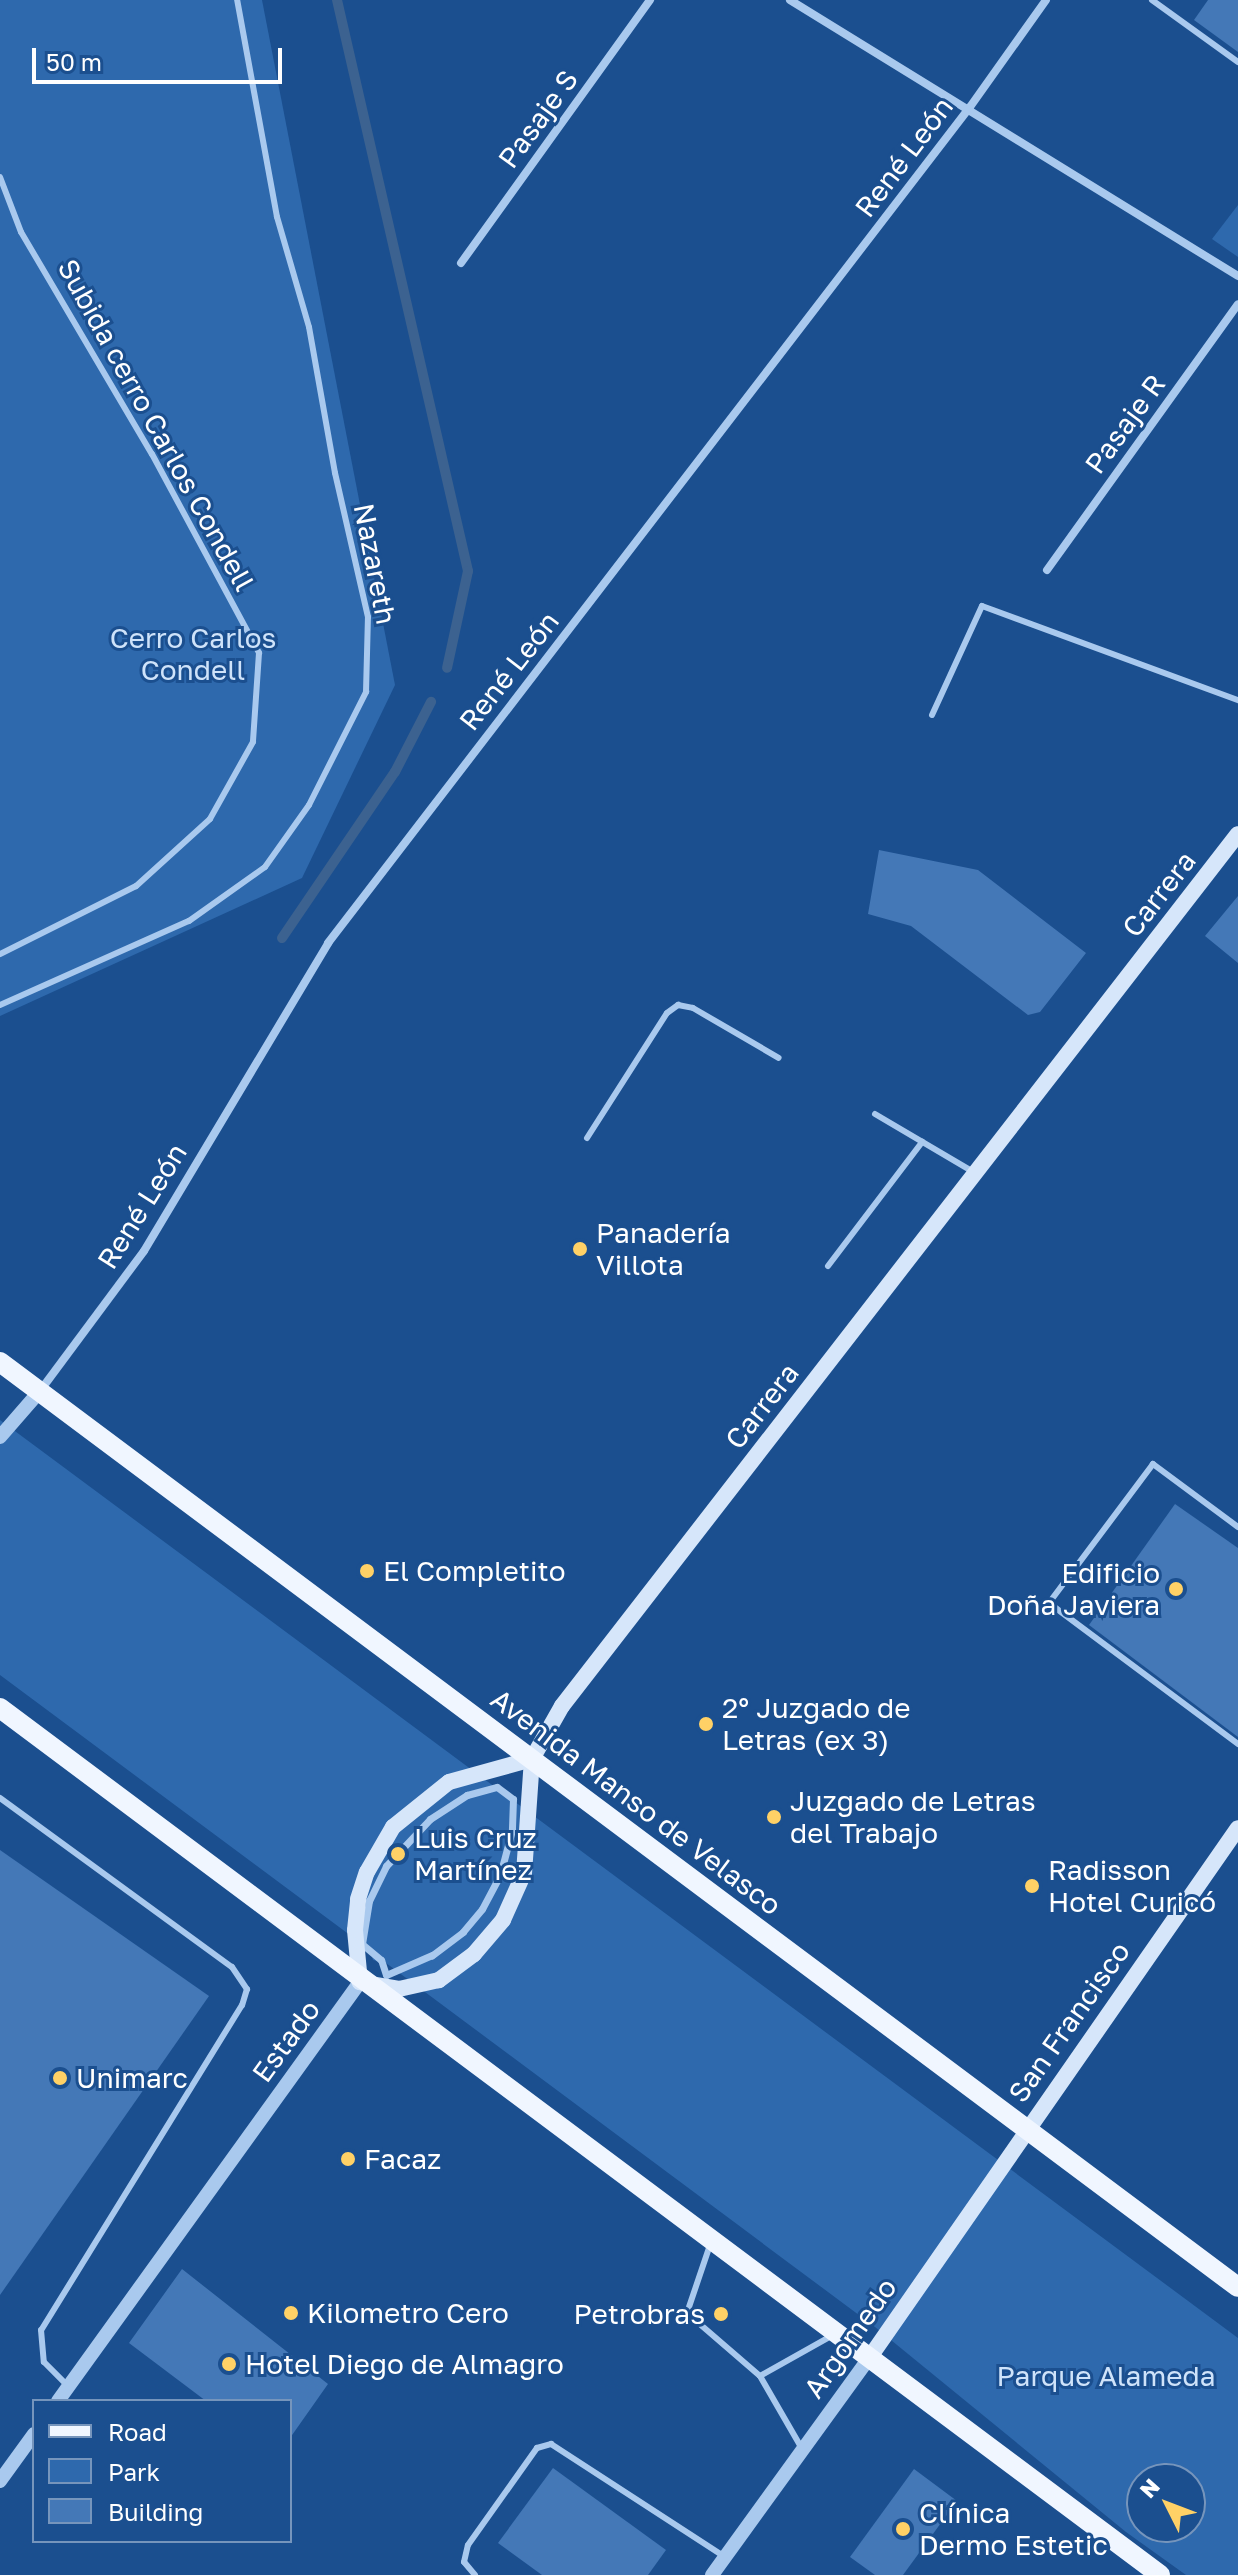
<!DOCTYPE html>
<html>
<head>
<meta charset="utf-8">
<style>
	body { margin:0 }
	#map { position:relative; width:1238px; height:2575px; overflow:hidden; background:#1b4f8f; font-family:"Golos Text",sans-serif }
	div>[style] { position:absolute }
	.green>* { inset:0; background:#2e69ad }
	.stream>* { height:10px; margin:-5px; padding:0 5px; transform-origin:5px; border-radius:5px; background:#3c6290 }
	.building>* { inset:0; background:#4478b7 }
	.service>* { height:6px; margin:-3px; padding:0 3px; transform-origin:3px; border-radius:3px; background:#a9c9ee }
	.pedestrian>* { height:7px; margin:-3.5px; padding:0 3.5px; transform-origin:3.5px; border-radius:3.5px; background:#a9c9ee }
	.minor>* { height:8px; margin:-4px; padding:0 4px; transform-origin:4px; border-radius:4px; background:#a9c9ee }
	.tertiary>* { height:14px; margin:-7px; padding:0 7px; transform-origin:7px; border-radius:7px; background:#a9c9ee }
	.secondary>* { height:16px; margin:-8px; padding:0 8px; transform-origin:8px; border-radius:8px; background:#d6e6fa }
	.primary>* { height:20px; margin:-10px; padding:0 10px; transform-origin:10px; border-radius:10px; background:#f0f6ff }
	.dots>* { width:22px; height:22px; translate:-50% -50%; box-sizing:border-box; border:4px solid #1b4f8f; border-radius:50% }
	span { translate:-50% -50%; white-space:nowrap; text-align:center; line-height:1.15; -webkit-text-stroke:6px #1b4f8f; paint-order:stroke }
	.street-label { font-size:28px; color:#fff }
	.park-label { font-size:28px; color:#cfe3fa }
	.poi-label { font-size:28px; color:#fff }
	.left { translate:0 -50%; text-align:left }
	.right { translate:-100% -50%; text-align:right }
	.legend { position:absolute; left:32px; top:2399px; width:260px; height:144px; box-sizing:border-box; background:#1b4f8f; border:2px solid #7695bc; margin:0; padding:10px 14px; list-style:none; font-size:24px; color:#fff }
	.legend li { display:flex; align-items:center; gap:16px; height:40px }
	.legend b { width:40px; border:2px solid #7695bc }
	.north { position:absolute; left:1126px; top:2463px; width:80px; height:80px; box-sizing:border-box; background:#1b4f8f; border:2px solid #7695bc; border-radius:50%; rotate:312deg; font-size:22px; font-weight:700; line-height:32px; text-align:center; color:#fff }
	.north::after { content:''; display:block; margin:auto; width:28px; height:36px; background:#ffd166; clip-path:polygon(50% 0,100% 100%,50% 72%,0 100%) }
	.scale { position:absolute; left:32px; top:48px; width:250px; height:36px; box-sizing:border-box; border:4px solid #fff; border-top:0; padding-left:10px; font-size:24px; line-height:28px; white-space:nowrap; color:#fff; -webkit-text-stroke:6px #1b4f8f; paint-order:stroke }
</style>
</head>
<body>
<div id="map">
	<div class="green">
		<i style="clip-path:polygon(0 0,262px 0,395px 685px,302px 878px,0 1016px)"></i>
		<i style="clip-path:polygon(1238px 205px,1238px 257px,1212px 239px)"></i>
		<i style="clip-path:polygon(evenodd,0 1420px,1238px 2338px,1238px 2575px,1186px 2575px,1126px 2532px,875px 2327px,386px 1963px,373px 1960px,370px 1950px,0 1675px,0 1420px,1142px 2479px,1190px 2479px,1190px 2527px,1142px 2527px,1142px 2479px)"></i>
	</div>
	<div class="stream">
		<i style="left:337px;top:0;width:586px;rotate:77.08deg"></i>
		<i style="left:468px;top:571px;width:99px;rotate:102.2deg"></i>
		<i style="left:282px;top:938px;width:201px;rotate:-55.8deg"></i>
		<i style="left:395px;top:772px;width:79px;rotate:-62.8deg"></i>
	</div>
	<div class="building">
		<i style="clip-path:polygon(1208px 0,1238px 0,1238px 52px,1194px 20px)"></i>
		<i style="clip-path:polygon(879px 850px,978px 870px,1086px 953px,1040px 1012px,1028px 1015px,911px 926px,868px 914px)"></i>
		<i style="clip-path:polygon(1238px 896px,1238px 963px,1205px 936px)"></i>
		<i style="clip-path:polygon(1175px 1504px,1238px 1548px,1238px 1737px,1089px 1625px)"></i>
		<i style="clip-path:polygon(0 1850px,209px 1996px,0 2295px)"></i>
		<i style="clip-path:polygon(182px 2269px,328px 2384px,290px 2438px,290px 2401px,206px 2401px,129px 2343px)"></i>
		<i style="clip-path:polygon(553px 2468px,666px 2550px,648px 2575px,542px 2575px,498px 2543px)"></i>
		<i style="clip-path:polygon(914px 2469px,957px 2501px,903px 2575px,875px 2575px,850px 2557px)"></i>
	</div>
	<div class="service">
		<i style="left:1152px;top:0;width:106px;rotate:35.8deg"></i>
		<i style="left:0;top:177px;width:59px;rotate:69.1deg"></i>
		<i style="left:21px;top:232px;width:258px;rotate:59.5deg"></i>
		<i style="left:152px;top:454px;width:226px;rotate:61.7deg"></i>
		<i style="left:259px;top:653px;width:89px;rotate:93.9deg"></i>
		<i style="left:253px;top:742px;width:88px;rotate:119.2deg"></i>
		<i style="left:210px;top:819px;width:100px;rotate:137.8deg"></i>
		<i style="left:136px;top:886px;width:152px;rotate:153.4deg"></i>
		<i style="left:932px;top:715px;width:120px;rotate:-65.4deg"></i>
		<i style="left:982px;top:606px;width:273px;rotate:20.2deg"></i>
		<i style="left:0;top:1005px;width:207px;rotate:-24deg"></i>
		<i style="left:189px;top:921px;width:93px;rotate:-35.4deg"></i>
		<i style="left:265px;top:867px;width:76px;rotate:-54.6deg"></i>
		<i style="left:309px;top:805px;width:127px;rotate:-63.2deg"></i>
		<i style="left:366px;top:692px;width:75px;rotate:-88.5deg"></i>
		<i style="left:368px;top:617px;width:148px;rotate:-102.9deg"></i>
		<i style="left:335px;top:473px;width:148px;rotate:-100.1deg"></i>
		<i style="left:309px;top:327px;width:115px;rotate:-106.2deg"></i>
		<i style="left:277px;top:217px;width:221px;rotate:-100.4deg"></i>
		<i style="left:875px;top:1114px;width:116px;rotate:30.5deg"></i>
		<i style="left:587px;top:1138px;width:148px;rotate:-57.4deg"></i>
		<i style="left:667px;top:1013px;width:14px;rotate:-36deg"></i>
		<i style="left:678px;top:1005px;width:15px;rotate:11deg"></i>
		<i style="left:693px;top:1008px;width:99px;rotate:30.2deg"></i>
		<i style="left:828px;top:1266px;width:156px;rotate:-52.8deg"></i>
		<i style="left:1238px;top:1527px;width:106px;rotate:-143.5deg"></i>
		<i style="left:1153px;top:1464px;width:174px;rotate:126.8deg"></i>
		<i style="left:1049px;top:1603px;width:236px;rotate:36.7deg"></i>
		<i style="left:0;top:1798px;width:287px;rotate:36.1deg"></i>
		<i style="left:232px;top:1967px;width:27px;rotate:56deg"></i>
		<i style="left:247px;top:1989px;width:17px;rotate:107deg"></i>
		<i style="left:242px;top:2005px;width:382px;rotate:121.7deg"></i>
		<i style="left:41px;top:2330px;width:32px;rotate:85deg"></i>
		<i style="left:44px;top:2362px;width:34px;rotate:45deg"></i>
		<i style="left:711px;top:2242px;width:75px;rotate:108.7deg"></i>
		<i style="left:687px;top:2313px;width:96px;rotate:40.8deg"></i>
		<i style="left:760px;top:2376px;width:82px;rotate:60deg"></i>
		<i style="left:760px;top:2376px;width:84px;rotate:-29.3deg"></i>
		<i style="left:475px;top:2575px;width:17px;rotate:-130deg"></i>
		<i style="left:464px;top:2562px;width:17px;rotate:-77deg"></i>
		<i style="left:468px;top:2545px;width:119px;rotate:-54.6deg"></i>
		<i style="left:537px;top:2448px;width:15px;rotate:-16deg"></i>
		<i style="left:551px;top:2444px;width:207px;rotate:33deg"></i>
	</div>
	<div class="pedestrian">
		<i style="left:497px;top:1787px;width:20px;rotate:37deg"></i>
		<i style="left:513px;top:1799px;width:31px;rotate:92deg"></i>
		<i style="left:512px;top:1830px;width:47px;rotate:104.9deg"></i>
		<i style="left:500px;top:1875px;width:38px;rotate:118deg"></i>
		<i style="left:482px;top:1909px;width:30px;rotate:130deg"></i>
		<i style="left:463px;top:1932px;width:39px;rotate:143deg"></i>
		<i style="left:432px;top:1955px;width:50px;rotate:156.5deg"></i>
		<i style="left:386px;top:1975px;width:16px;rotate:-108deg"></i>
		<i style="left:381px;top:1960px;width:25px;rotate:-140deg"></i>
		<i style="left:362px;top:1944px;width:44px;rotate:-80.8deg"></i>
		<i style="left:369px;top:1901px;width:39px;rotate:-64deg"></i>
		<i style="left:386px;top:1866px;width:64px;rotate:-46.9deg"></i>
		<i style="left:430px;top:1819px;width:44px;rotate:-33deg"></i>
		<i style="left:467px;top:1795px;width:31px;rotate:-15deg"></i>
	</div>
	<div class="minor">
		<i style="left:790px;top:0;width:526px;rotate:31.64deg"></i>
		<i style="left:461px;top:263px;width:324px;rotate:-54.3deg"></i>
		<i style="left:1047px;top:570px;width:327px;rotate:-54.3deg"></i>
		<i style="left:40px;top:1391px;width:174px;rotate:-53.4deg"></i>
		<i style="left:144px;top:1251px;width:359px;rotate:-59.1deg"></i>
		<i style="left:328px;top:943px;width:1054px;rotate:-52.48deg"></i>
		<i style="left:970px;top:107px;width:131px;rotate:-54.6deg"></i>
	</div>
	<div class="tertiary">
		<i style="left:0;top:1437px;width:61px;rotate:-49deg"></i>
		<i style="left:58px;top:2401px;width:516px;rotate:-54.22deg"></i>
		<i style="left:0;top:2481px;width:58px;rotate:-54.1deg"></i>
		<i style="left:712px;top:2575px;width:269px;rotate:-54.1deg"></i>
	</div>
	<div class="secondary">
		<i style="left:532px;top:1759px;width:114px;rotate:94deg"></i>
		<i style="left:524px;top:1873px;width:51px;rotate:114.1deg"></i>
		<i style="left:503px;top:1920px;width:45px;rotate:130.5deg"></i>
		<i style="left:474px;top:1954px;width:44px;rotate:143.4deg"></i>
		<i style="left:439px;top:1980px;width:41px;rotate:167.3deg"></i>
		<i style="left:399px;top:1989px;width:40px;rotate:-170deg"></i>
		<i style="left:360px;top:1982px;width:52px;rotate:-95.5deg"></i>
		<i style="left:355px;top:1930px;width:31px;rotate:-84deg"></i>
		<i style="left:358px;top:1899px;width:28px;rotate:-72deg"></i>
		<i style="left:367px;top:1872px;width:52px;rotate:-60deg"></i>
		<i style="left:393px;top:1827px;width:72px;rotate:-38.8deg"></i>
		<i style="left:449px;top:1782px;width:86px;rotate:-15.5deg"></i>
		<i style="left:532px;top:1759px;width:61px;rotate:-60.5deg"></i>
		<i style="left:562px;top:1706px;width:1103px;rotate:-52.22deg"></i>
		<i style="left:870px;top:2357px;width:644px;rotate:-55.18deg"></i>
	</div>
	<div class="primary">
		<i style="left:0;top:1362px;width:1545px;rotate:36.77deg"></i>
		<i style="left:0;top:1708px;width:1448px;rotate:36.77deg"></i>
	</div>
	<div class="dots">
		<i style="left:580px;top:1249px;background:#ffd166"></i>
		<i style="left:367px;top:1571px;background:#ffd166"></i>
		<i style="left:1176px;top:1589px;background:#ffd166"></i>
		<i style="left:706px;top:1724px;background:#ffd166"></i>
		<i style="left:774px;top:1817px;background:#ffd166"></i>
		<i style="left:398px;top:1854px;background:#ffd166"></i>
		<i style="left:1032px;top:1886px;background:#ffd166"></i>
		<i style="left:60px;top:2078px;background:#ffd166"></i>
		<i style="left:348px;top:2159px;background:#ffd166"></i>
		<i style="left:291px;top:2313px;background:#ffd166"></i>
		<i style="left:721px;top:2314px;background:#ffd166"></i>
		<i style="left:229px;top:2364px;background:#ffd166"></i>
		<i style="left:903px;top:2529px;background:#ffd166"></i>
	</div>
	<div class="street-label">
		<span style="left:538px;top:119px;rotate:-54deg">Pasaje S</span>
		<span style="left:904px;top:157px;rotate:-53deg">René León</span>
		<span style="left:1125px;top:424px;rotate:-54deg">Pasaje R</span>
		<span style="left:156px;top:425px;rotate:61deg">Subida cerro Carlos Condell</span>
		<span style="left:375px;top:564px;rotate:79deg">Nazareth</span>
		<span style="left:509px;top:671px;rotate:-52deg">René León</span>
		<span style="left:1159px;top:894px;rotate:-52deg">Carrera</span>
		<span style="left:142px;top:1206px;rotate:-58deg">René León</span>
		<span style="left:762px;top:1406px;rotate:-52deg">Carrera</span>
		<span style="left:636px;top:1802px;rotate:37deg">Avenida Manso de Velasco</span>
		<span style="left:1069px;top:2022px;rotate:-55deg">San Francisco</span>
		<span style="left:286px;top:2041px;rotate:-54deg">Estado</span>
		<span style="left:850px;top:2338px;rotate:-55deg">Argomedo</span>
	</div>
	<div class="park-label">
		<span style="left:193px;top:654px">Cerro Carlos<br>Condell</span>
		<span style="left:1106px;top:2376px">Parque Alameda</span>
	</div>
	<div class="poi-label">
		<span class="left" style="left:596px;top:1249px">Panadería<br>Villota</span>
		<span class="left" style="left:383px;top:1571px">El Completito</span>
		<span class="right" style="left:1160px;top:1589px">Edificio<br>Doña Javiera</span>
		<span class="left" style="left:722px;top:1724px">2° Juzgado de<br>Letras (ex 3)</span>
		<span class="left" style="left:790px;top:1817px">Juzgado de Letras<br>del Trabajo</span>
		<span class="left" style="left:414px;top:1854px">Luis Cruz<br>Martínez</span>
		<span class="left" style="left:1048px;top:1886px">Radisson<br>Hotel Curicó</span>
		<span class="left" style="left:76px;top:2078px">Unimarc</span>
		<span class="left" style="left:364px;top:2159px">Facaz</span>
		<span class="left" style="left:307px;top:2313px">Kilometro Cero</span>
		<span class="right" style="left:705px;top:2314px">Petrobras</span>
		<span class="left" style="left:245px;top:2364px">Hotel Diego de Almagro</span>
		<span class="left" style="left:919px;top:2529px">Clínica<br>Dermo Estetic</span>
	</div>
	<ul class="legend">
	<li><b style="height:10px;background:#f0f6ff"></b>Road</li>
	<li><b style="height:22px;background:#2e69ad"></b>Park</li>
	<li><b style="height:22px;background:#4478b7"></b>Building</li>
	</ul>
	<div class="north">N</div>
	<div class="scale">50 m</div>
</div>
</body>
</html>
